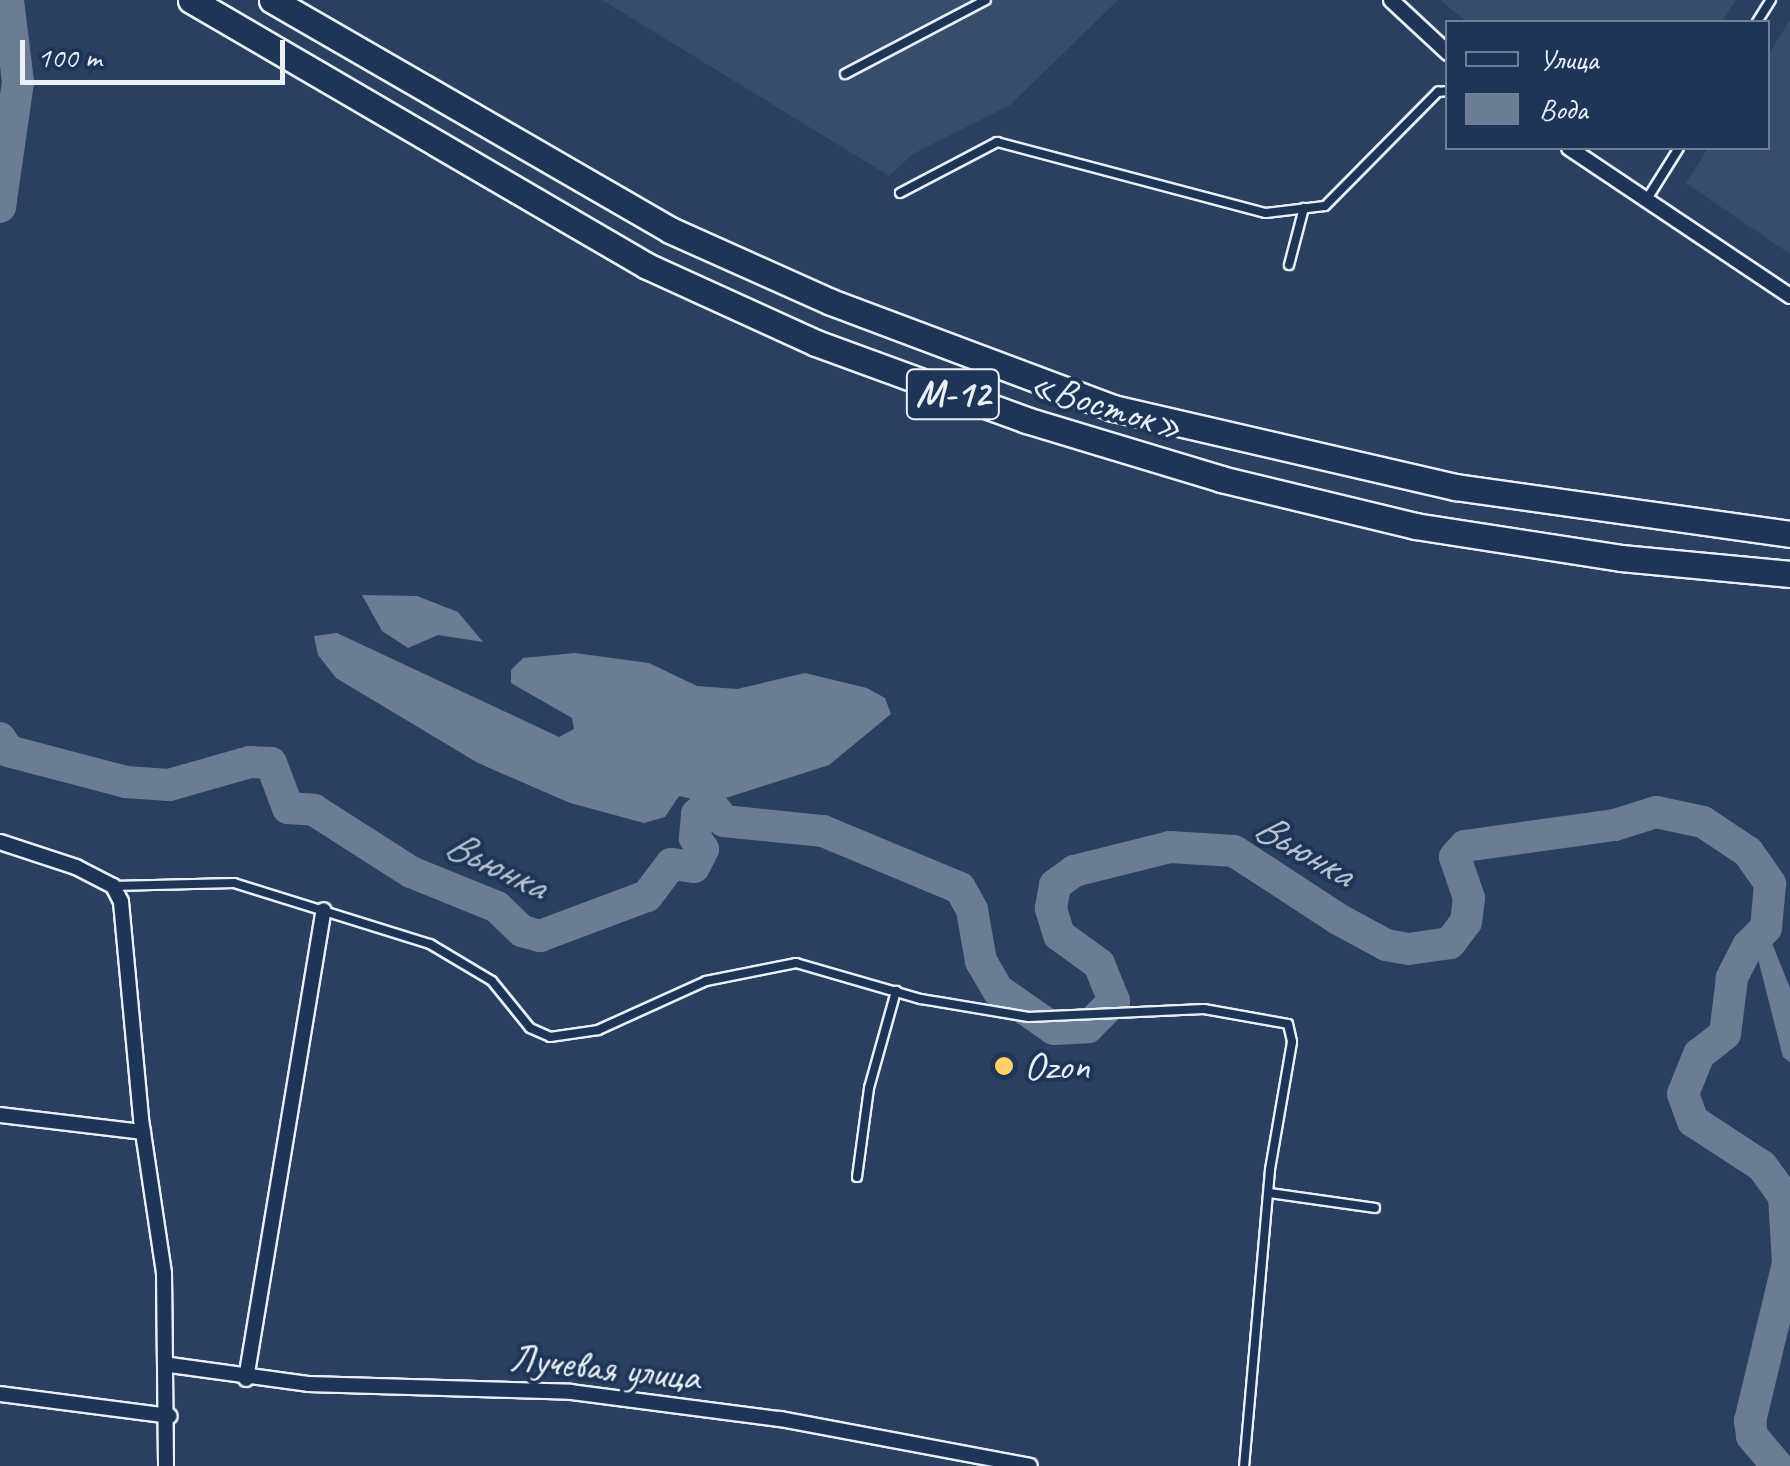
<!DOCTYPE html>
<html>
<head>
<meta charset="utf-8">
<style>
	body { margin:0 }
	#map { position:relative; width:1790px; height:1466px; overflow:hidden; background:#294061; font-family:Caveat,sans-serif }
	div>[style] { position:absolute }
	.built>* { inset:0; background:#364d6b }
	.water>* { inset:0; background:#6b7c95 }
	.river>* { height:32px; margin:-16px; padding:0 16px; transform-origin:16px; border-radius:16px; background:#6b7c95 }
	.roads { filter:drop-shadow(2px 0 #e8f1f8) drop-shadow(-2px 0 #e8f1f8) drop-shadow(0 2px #e8f1f8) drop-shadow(0 -2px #e8f1f8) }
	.lane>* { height:8px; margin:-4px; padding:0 4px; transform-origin:4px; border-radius:4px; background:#1d3557 }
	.street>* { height:14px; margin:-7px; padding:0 7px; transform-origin:7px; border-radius:7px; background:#1d3557 }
	.highway>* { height:25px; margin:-12.5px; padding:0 12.5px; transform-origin:12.5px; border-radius:12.5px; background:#1d3557 }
	.dots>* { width:28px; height:28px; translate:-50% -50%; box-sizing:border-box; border:5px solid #1d3557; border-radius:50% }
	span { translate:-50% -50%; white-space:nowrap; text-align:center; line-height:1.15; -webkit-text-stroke:8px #1d3557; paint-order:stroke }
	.shield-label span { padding:2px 8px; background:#1d3557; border:2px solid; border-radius:8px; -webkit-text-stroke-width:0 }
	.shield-label { font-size:38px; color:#e8f1f8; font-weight:700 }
	.street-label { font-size:40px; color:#e8f1f8 }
	.poi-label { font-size:40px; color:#e8f1f8 }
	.left { translate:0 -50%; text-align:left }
	.water-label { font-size:42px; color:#b6c2d0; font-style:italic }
	.legend { position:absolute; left:1445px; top:20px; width:325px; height:130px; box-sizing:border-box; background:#1d3557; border:2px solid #6e8097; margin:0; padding:12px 18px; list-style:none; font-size:30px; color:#e8f1f8 }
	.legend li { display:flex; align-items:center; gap:20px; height:50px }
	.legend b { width:50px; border:2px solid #6e8097 }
	.scale { position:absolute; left:20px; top:40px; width:265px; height:45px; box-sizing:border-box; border:5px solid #e8f1f8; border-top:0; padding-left:12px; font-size:30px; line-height:35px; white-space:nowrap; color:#e8f1f8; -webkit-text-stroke:8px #1d3557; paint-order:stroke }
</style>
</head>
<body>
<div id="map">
	<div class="built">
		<i style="clip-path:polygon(602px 0,1118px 0,1010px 105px,913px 154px,889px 176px)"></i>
		<i style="clip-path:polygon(1440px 0,1736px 0,1722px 22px,1467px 22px)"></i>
		<i style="clip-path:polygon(1790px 20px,1790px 254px,1686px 183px,1708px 148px,1768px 148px,1768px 55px)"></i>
	</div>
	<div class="water">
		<i style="clip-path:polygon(362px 595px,417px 596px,458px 612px,483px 642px,438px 635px,408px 648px,382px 631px)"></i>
		<i style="clip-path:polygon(337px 633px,559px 737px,574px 729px,572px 718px,511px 683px,511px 670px,523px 658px,575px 653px,649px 663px,697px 686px,737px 689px,805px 673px,867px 688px,885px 698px,891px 714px,829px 765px,710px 803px,679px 796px,665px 817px,644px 823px,570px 803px,478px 763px,336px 678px,318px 655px,314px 636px)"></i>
		<i style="clip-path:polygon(1766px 928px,1790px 988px,1790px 1062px,1783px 1057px,1757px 955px,1748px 946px)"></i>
	</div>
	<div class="river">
		<i style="left:0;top:207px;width:126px;rotate:-81.8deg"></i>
		<i style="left:18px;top:82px;width:83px;rotate:-97deg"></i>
		<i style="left:0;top:738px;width:15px;rotate:58deg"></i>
		<i style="left:8px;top:751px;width:122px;rotate:14.7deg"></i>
		<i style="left:126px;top:782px;width:43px;rotate:4deg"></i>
		<i style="left:169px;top:785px;width:84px;rotate:-15.9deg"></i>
		<i style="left:250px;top:762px;width:21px;rotate:3deg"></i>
		<i style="left:271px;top:763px;width:48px;rotate:69.3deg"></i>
		<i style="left:288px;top:808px;width:26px;rotate:4deg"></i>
		<i style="left:314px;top:810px;width:115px;rotate:32.6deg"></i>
		<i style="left:411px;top:872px;width:93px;rotate:22.1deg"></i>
		<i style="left:497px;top:907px;width:35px;rotate:44deg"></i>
		<i style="left:522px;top:931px;width:19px;rotate:16deg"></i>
		<i style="left:540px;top:936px;width:114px;rotate:-20.5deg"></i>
		<i style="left:647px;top:896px;width:40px;rotate:-53deg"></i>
		<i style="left:671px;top:864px;width:23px;rotate:7deg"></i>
		<i style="left:694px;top:867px;width:20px;rotate:-63deg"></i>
		<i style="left:703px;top:849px;width:14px;rotate:-126deg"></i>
		<i style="left:695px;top:838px;width:24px;rotate:-85deg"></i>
		<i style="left:697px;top:814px;width:17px;rotate:-40deg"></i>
		<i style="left:710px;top:803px;width:23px;rotate:52deg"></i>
		<i style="left:724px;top:821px;width:100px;rotate:5.8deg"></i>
		<i style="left:823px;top:831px;width:148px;rotate:22.6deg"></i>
		<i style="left:960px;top:888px;width:25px;rotate:61deg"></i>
		<i style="left:972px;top:910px;width:52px;rotate:80deg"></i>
		<i style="left:981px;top:961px;width:34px;rotate:60deg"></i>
		<i style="left:998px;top:990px;width:68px;rotate:34.9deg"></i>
		<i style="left:1054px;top:1029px;width:34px;rotate:-3deg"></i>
		<i style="left:1088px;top:1027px;width:37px;rotate:-45deg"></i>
		<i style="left:1114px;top:1001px;width:40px;rotate:-112deg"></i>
		<i style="left:1099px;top:964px;width:49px;rotate:-144.1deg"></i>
		<i style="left:1059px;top:935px;width:28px;rotate:-107deg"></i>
		<i style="left:1051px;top:908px;width:23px;rotate:-80deg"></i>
		<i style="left:1055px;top:885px;width:24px;rotate:-36deg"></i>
		<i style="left:1074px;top:871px;width:99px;rotate:-14deg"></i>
		<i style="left:1170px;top:847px;width:64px;rotate:3.6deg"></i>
		<i style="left:1234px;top:851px;width:126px;rotate:33.1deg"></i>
		<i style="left:1340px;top:920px;width:52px;rotate:28.5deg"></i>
		<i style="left:1386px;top:945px;width:23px;rotate:10deg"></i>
		<i style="left:1409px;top:949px;width:41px;rotate:-8.3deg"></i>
		<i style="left:1450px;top:943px;width:26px;rotate:-53deg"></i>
		<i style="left:1466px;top:922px;width:24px;rotate:-83deg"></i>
		<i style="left:1469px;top:898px;width:43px;rotate:-108.9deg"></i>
		<i style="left:1455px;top:857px;width:15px;rotate:-48deg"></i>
		<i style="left:1465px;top:846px;width:151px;rotate:-8deg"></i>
		<i style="left:1615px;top:825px;width:43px;rotate:-17.6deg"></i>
		<i style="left:1656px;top:812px;width:48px;rotate:12deg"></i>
		<i style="left:1703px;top:822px;width:54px;rotate:33.7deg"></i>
		<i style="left:1748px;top:852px;width:39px;rotate:55deg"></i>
		<i style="left:1770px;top:884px;width:44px;rotate:95.2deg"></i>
		<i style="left:1766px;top:928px;width:25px;rotate:135deg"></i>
		<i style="left:1748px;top:946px;width:36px;rotate:117deg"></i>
		<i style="left:1732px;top:978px;width:56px;rotate:97.1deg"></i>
		<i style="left:1725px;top:1034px;width:33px;rotate:142deg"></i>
		<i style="left:1699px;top:1054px;width:43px;rotate:111.8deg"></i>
		<i style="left:1683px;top:1094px;width:29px;rotate:70deg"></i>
		<i style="left:1693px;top:1121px;width:82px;rotate:33.1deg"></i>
		<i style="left:1762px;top:1166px;width:37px;rotate:54deg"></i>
		<i style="left:1784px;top:1196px;width:67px;rotate:86.6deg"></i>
		<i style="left:1788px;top:1263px;width:163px;rotate:103.5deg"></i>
		<i style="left:1750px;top:1421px;width:15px;rotate:82deg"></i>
		<i style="left:1752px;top:1436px;width:39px;rotate:50deg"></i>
	</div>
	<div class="roads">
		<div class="lane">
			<i style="left:1757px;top:22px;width:26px;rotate:-58deg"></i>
			<i style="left:845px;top:74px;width:159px;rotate:-27.7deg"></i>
			<i style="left:900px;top:193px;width:110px;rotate:-27.7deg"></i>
			<i style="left:997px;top:142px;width:278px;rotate:14.8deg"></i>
			<i style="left:1266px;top:213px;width:59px;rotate:-6.8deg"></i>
			<i style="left:1325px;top:206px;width:161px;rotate:-45.3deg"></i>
			<i style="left:1438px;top:92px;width:10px;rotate:-6deg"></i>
			<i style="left:1647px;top:199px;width:60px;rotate:-57.9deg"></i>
			<i style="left:1289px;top:265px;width:59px;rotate:-75.3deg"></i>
			<i style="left:113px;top:886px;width:121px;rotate:-1.4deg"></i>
			<i style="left:234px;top:883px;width:205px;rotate:17.3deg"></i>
			<i style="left:430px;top:944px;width:72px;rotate:30.8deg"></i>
			<i style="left:492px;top:981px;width:60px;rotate:51deg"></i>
			<i style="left:530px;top:1028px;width:22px;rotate:24deg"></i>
			<i style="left:550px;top:1037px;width:49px;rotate:-8.3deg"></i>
			<i style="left:598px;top:1030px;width:119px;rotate:-24.4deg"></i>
			<i style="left:706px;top:981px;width:92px;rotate:-11.3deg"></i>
			<i style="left:796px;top:963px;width:130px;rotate:16.1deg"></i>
			<i style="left:921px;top:999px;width:109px;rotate:9.5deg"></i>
			<i style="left:1029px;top:1017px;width:175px;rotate:-2.6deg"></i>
			<i style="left:1204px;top:1009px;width:85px;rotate:10.1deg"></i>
			<i style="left:1288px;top:1024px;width:18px;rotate:77deg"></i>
			<i style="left:1292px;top:1042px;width:130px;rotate:99.8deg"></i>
			<i style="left:1270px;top:1170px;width:297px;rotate:95deg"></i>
			<i style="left:857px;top:1177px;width:90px;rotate:-82.3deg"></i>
			<i style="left:869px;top:1088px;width:101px;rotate:-74.4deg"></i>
			<i style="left:1270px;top:1193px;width:106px;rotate:8.1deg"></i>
		</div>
		<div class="street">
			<i style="left:1391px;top:0;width:78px;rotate:42.9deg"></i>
			<i style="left:1569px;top:148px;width:266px;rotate:33.8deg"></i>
			<i style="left:0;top:842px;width:80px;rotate:18.2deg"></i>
			<i style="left:76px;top:867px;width:42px;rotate:27.2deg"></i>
			<i style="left:113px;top:886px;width:18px;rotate:63deg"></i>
			<i style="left:121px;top:902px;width:218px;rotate:84.7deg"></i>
			<i style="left:141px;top:1119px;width:156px;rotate:81.5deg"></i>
			<i style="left:164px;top:1273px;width:193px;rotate:89.4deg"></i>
			<i style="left:0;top:1115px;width:144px;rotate:6.8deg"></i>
			<i style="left:170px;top:1365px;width:139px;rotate:7.8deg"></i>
			<i style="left:308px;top:1384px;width:263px;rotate:1.7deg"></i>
			<i style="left:571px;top:1392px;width:211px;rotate:7.4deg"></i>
			<i style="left:780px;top:1419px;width:254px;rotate:10.6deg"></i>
			<i style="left:246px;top:1379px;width:475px;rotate:-80.6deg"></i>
			<i style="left:0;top:1394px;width:171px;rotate:7.4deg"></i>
		</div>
		<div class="highway">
			<i style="left:191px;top:0;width:528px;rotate:30.26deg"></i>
			<i style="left:647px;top:266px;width:186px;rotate:24.5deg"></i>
			<i style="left:816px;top:343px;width:224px;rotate:20.1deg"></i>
			<i style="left:1026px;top:420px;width:204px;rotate:16.8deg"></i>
			<i style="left:1221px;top:479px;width:200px;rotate:13.6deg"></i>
			<i style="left:1415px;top:526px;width:208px;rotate:8.8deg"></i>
			<i style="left:1621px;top:558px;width:170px;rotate:5.4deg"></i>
			<i style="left:272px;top:0;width:460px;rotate:30deg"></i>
			<i style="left:670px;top:230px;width:176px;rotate:24.1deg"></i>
			<i style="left:831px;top:302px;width:301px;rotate:20.6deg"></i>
			<i style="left:1113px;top:408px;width:352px;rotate:13deg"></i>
			<i style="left:1456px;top:487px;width:337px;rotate:8deg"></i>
		</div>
	</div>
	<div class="dots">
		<i style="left:1004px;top:1066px;background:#ffd166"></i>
	</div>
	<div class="shield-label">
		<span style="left:953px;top:394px">М-12</span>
	</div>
	<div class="street-label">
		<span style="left:1106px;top:405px;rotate:17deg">«Восток»</span>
		<span style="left:605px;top:1367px;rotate:6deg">Лучевая улица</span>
	</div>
	<div class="poi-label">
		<span class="left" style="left:1024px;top:1066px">Ozon</span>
	</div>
	<div class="water-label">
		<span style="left:1304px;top:850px;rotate:30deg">Вьюнка</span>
		<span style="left:496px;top:865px;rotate:26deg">Вьюнка</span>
	</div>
	<ul class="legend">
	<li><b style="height:12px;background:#1d3557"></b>Улица</li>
	<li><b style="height:28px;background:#6b7c95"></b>Вода</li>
	</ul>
	<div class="scale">100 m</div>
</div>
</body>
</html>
